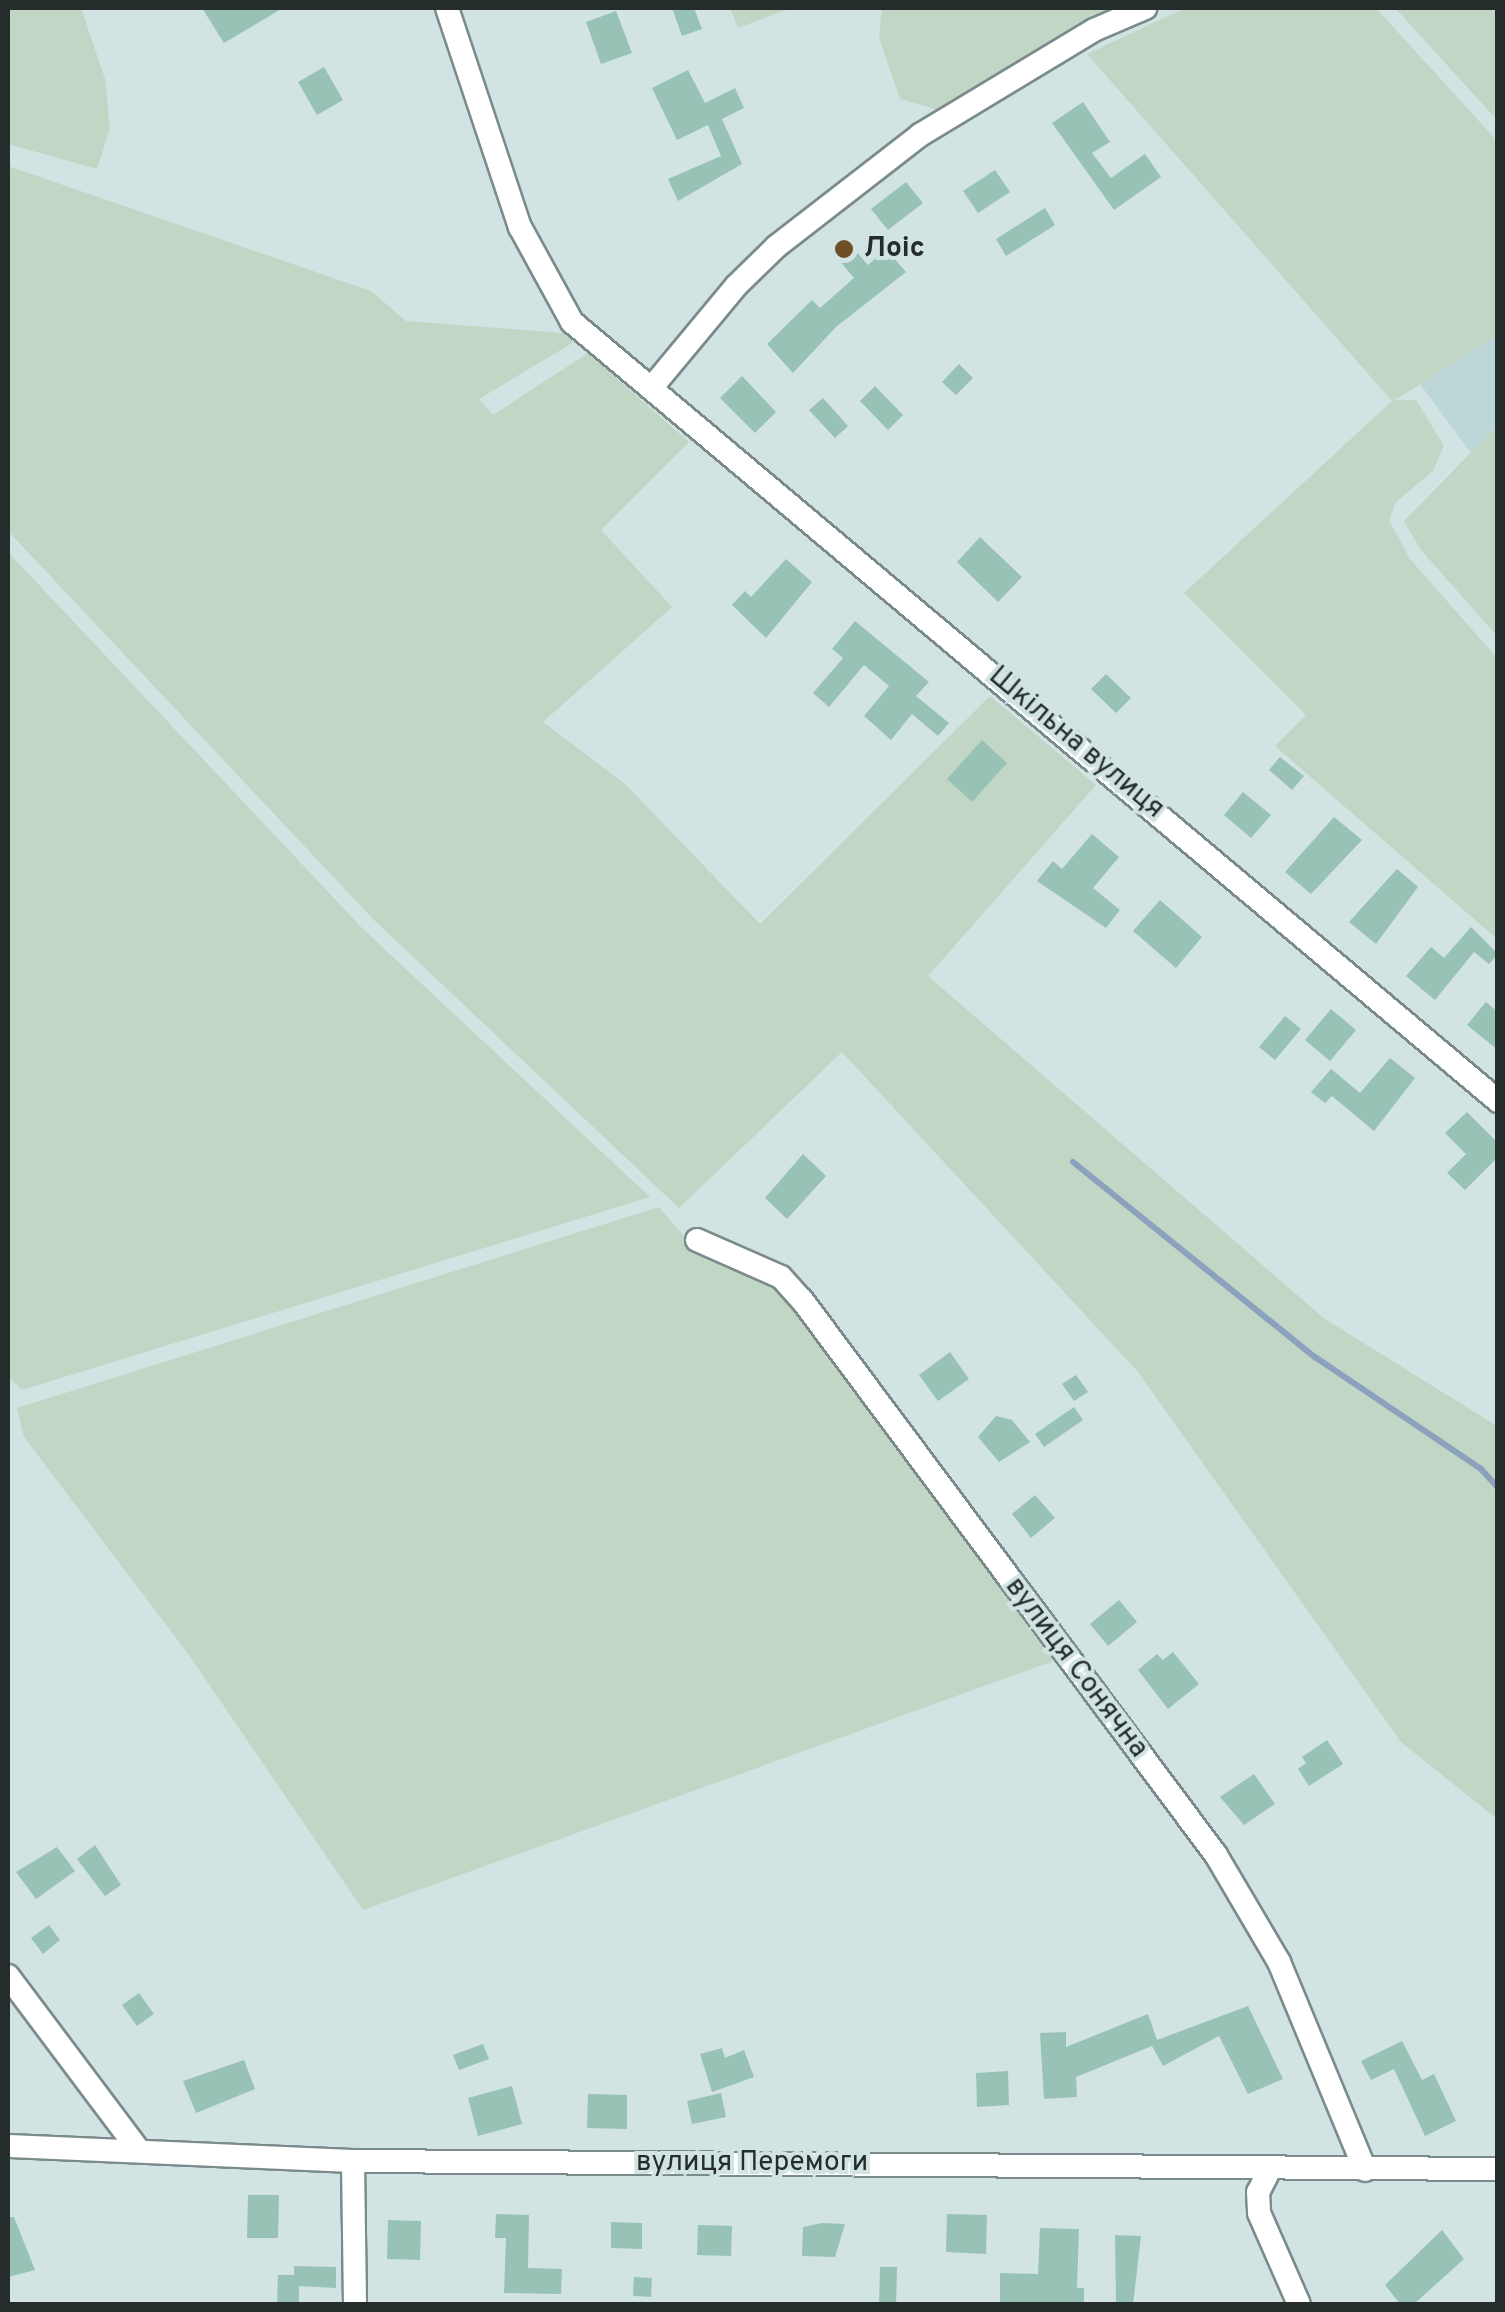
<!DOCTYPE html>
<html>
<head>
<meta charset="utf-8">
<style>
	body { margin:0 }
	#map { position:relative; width:1505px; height:2312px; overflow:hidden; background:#d2e3e4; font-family:Overpass,sans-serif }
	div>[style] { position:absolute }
	.built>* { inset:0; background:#bdd6d8 }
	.green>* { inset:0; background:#c1d6c4 }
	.stream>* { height:6px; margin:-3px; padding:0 3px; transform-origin:3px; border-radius:3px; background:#8ba1bd }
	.building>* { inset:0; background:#98c2b6 }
	.roads { filter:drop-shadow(2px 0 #7b8b8c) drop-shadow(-2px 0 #7b8b8c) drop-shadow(0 2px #7b8b8c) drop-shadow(0 -2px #7b8b8c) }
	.minor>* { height:22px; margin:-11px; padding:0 11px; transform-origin:11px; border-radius:11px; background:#fff }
	.dots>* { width:28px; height:28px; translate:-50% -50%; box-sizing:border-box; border:5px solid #d2e3e4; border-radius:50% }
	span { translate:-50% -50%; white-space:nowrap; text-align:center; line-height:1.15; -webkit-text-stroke:8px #d2e3e4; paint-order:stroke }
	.poi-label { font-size:28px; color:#252c2c; font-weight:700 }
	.left { translate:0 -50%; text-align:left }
	.street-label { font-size:28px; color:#252c2c }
	.frame { position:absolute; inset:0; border:10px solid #252c2c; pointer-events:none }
</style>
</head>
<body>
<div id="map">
	<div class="built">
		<i style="clip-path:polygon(1497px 335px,1497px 426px,1471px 453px,1420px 384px)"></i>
	</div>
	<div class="green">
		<i style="clip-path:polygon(8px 8px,81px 8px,105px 79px,110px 128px,97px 169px,8px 144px)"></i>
		<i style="clip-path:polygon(730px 8px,792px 8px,738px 28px)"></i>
		<i style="clip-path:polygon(882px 8px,1111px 8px,939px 110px,900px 99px,879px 38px)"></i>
		<i style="clip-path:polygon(1185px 8px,1376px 8px,1497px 141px,1497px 335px,1395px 400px,1416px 400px,1444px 446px,1433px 471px,1396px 502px,1389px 520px,1410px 559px,1497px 658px,1497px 939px,1275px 746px,1306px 715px,1184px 593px,1392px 401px,1087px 54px)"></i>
		<i style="clip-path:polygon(1395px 8px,1497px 8px,1497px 120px)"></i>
		<i style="clip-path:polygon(8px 166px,371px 291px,406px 321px,564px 333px,574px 342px,479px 399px,493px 415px,588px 353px,689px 442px,601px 530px,672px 607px,543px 722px,625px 784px,760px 924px,990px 696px,1096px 785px,928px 976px,1325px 1319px,1497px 1426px,1497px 1819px,1401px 1742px,1138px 1372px,842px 1052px,679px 1208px,373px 919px,8px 531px)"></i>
		<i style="clip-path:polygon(1497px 426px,1497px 636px,1421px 550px,1404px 521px)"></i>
		<i style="clip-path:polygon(8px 552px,363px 929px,650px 1197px,22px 1390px,8px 1376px)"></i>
		<i style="clip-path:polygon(659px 1207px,693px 1247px,776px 1284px,1059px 1659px,363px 1910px,189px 1655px,24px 1437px,17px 1408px)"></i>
	</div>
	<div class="stream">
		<i style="left:1073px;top:1162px;width:311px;rotate:38.9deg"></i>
		<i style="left:1315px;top:1357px;width:200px;rotate:34deg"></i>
		<i style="left:1481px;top:1469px;width:25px;rotate:48deg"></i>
	</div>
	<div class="building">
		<i style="clip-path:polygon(202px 8px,283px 8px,224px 43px)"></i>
		<i style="clip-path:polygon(672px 8px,694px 8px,702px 29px,682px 36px)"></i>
		<i style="clip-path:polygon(616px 11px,632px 53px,601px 64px,586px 22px)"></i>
		<i style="clip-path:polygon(324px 67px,343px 100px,317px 115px,298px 82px)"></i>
		<i style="clip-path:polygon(688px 70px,705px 103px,735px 88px,744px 108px,722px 119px,742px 164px,678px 201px,668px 179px,721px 156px,708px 125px,677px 140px,652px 88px)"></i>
		<i style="clip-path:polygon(1083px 102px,1110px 142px,1092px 153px,1111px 178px,1145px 154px,1161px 177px,1114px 210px,1052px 123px)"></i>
		<i style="clip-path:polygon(995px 170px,1010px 192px,978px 213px,963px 191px)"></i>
		<i style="clip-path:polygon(906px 182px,923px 203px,888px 230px,871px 209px)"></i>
		<i style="clip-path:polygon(1045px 208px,1055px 225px,1006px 256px,996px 239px)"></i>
		<i style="clip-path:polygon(843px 236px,868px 265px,886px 249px,906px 272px,836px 327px,793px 373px,767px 344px,812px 300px,820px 308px,854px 278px,829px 248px)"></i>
		<i style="clip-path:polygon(959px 364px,973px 378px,956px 395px,942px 382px)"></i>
		<i style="clip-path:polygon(742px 376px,776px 412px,755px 433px,720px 398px)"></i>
		<i style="clip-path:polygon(875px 386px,903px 415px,888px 430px,860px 401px)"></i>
		<i style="clip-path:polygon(823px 398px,848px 426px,835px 438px,809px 410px)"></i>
		<i style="clip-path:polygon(980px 537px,1022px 577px,998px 602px,957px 562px)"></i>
		<i style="clip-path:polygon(786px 559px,812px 582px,766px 638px,732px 605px,745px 591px,751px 597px)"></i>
		<i style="clip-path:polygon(855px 621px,929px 682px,916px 696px,949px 723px,938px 736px,912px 714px,891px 740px,864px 716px,889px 686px,864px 665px,829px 707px,813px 693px,843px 658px,832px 649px)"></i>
		<i style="clip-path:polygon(1106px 674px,1131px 698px,1116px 713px,1091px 689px)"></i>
		<i style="clip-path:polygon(982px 740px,1007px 763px,972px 802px,947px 779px)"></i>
		<i style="clip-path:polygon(1280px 757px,1304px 776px,1292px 790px,1269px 770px)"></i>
		<i style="clip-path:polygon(1243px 792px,1271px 815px,1251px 838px,1224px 815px)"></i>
		<i style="clip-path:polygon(1334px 817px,1362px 840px,1311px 894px,1285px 872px)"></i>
		<i style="clip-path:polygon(1092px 834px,1119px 857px,1093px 888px,1120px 910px,1106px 928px,1037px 881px,1053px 861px,1062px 869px)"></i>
		<i style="clip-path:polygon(1397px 869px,1418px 887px,1376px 944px,1349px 922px)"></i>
		<i style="clip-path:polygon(1160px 900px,1202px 937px,1176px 968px,1133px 931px)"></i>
		<i style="clip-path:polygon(1471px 927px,1498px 954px,1489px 964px,1474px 952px,1435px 1000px,1406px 976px,1431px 947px,1444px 958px)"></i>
		<i style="clip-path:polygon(1486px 1002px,1498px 1012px,1498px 1050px,1467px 1025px)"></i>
		<i style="clip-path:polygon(1331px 1009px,1356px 1030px,1330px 1061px,1305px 1040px)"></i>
		<i style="clip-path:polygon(1285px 1016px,1301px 1029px,1275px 1060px,1259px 1047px)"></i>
		<i style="clip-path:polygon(1390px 1058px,1415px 1078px,1374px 1131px,1332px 1096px,1325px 1103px,1311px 1092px,1331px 1069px,1360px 1093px)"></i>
		<i style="clip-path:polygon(1467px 1112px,1498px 1143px,1498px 1157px,1465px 1190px,1447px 1173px,1466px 1154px,1445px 1133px)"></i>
		<i style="clip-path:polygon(803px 1154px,826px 1176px,787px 1219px,765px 1198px)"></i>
		<i style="clip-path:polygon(950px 1352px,969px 1379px,938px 1401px,919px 1375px)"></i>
		<i style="clip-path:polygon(1076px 1375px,1088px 1392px,1074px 1401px,1062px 1384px)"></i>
		<i style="clip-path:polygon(1074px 1407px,1083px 1420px,1044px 1447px,1035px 1434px)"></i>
		<i style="clip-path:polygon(996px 1416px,1012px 1420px,1030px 1442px,999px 1462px,978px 1437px)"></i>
		<i style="clip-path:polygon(1035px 1495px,1055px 1518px,1031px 1538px,1012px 1514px)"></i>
		<i style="clip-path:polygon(1119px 1600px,1137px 1622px,1108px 1646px,1090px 1624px)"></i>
		<i style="clip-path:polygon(1173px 1652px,1199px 1684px,1168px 1709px,1138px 1670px,1157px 1654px,1163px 1660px)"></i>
		<i style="clip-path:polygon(1327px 1740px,1343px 1764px,1309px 1786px,1298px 1769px,1306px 1763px,1302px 1757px)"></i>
		<i style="clip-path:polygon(1254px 1774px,1275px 1804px,1244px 1825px,1220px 1797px)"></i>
		<i style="clip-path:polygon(95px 1845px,121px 1885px,105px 1896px,77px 1859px)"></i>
		<i style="clip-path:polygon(57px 1847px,75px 1871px,36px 1899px,16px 1872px)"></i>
		<i style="clip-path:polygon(49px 1925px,60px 1940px,43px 1954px,31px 1938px)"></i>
		<i style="clip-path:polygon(139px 1993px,154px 2014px,137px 2026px,122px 2005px)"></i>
		<i style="clip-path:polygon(1248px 2006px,1283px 2079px,1248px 2094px,1219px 2036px,1163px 2066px,1152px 2046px,1076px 2077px,1077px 2097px,1044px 2099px,1040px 2033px,1066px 2032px,1066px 2047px,1148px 2014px,1157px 2040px)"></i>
		<i style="clip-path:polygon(1402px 2041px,1422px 2080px,1434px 2074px,1456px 2121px,1425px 2136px,1394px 2069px,1371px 2080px,1361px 2061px)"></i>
		<i style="clip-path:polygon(483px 2044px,489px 2059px,459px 2070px,453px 2055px)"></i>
		<i style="clip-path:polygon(722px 2048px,725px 2058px,744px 2050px,754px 2077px,712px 2092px,700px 2054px)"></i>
		<i style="clip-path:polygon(244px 2060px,255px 2089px,196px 2113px,183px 2081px)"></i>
		<i style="clip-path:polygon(1008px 2071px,1009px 2105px,977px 2107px,976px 2073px)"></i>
		<i style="clip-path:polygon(512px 2086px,522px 2124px,478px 2136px,468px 2098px)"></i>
		<i style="clip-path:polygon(721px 2093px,726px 2117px,692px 2124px,687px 2101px)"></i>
		<i style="clip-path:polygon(588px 2094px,627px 2095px,627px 2129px,587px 2128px)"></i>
		<i style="clip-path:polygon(248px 2195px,279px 2195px,278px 2238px,247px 2238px)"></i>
		<i style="clip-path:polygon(496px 2214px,529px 2215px,528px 2268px,562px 2269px,561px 2294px,504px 2293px,506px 2238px,495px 2238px)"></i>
		<i style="clip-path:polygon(947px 2214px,987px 2215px,986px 2254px,946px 2252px)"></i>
		<i style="clip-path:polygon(8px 2217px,14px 2217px,35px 2270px,8px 2277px)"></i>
		<i style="clip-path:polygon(388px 2220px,421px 2221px,420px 2260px,387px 2259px)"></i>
		<i style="clip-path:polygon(611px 2222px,642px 2223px,642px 2249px,611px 2248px)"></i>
		<i style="clip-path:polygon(822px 2223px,845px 2224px,835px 2257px,802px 2256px,803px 2227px)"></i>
		<i style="clip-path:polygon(698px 2225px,732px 2226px,731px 2256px,697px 2255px)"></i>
		<i style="clip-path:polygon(1040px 2228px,1079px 2229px,1077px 2288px,1084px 2288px,1084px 2304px,1000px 2304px,1000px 2273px,1038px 2274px)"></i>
		<i style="clip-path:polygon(1442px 2230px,1464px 2259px,1414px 2304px,1400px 2304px,1385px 2285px)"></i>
		<i style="clip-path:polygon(1115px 2235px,1141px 2236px,1133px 2304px,1116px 2304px)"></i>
		<i style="clip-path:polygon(294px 2266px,336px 2267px,336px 2288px,299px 2286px,299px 2304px,277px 2304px,278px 2275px,294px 2275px)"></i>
		<i style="clip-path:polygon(880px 2267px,897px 2267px,896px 2304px,879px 2304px)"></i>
		<i style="clip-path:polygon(634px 2277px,652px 2278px,651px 2297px,633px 2296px)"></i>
	</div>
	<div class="roads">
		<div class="minor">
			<i style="left:447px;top:8px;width:231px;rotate:71.6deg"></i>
			<i style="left:520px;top:227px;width:108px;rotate:61.3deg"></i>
			<i style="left:572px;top:322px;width:1210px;rotate:40.07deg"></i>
			<i style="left:653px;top:386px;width:130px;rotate:-50.3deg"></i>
			<i style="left:736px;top:286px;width:57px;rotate:-44.3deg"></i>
			<i style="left:777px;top:246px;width:181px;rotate:-37.8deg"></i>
			<i style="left:920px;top:135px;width:203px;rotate:-31.1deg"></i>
			<i style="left:1094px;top:30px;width:56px;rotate:-23.3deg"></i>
			<i style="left:697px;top:1240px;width:92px;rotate:23.8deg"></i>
			<i style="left:781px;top:1277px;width:31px;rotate:48deg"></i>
			<i style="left:802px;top:1300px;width:692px;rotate:53.28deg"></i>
			<i style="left:1216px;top:1855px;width:124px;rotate:59.5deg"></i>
			<i style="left:1279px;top:1962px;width:225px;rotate:67.5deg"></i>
			<i style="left:8px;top:1976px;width:216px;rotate:53.1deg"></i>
			<i style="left:8px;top:2146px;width:345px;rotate:2.5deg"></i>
			<i style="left:353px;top:2161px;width:1145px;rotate:0.4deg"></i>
			<i style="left:353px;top:2161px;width:143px;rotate:89.2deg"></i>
			<i style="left:1271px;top:2167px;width:28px;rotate:117deg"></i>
			<i style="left:1258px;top:2192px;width:21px;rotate:87deg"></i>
			<i style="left:1259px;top:2213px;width:99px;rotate:66.3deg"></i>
		</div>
	</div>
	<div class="dots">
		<i style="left:844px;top:249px;background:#6f4f25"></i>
	</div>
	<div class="poi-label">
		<span class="left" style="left:864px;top:249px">Лоіс</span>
	</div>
	<div class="street-label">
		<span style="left:1076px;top:743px;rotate:40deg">Шкільна вулиця</span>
		<span style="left:1076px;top:1668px;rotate:53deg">вулиця Сонячна</span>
		<span style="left:752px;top:2163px">вулиця Перемоги</span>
	</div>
	<div class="frame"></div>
</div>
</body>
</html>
